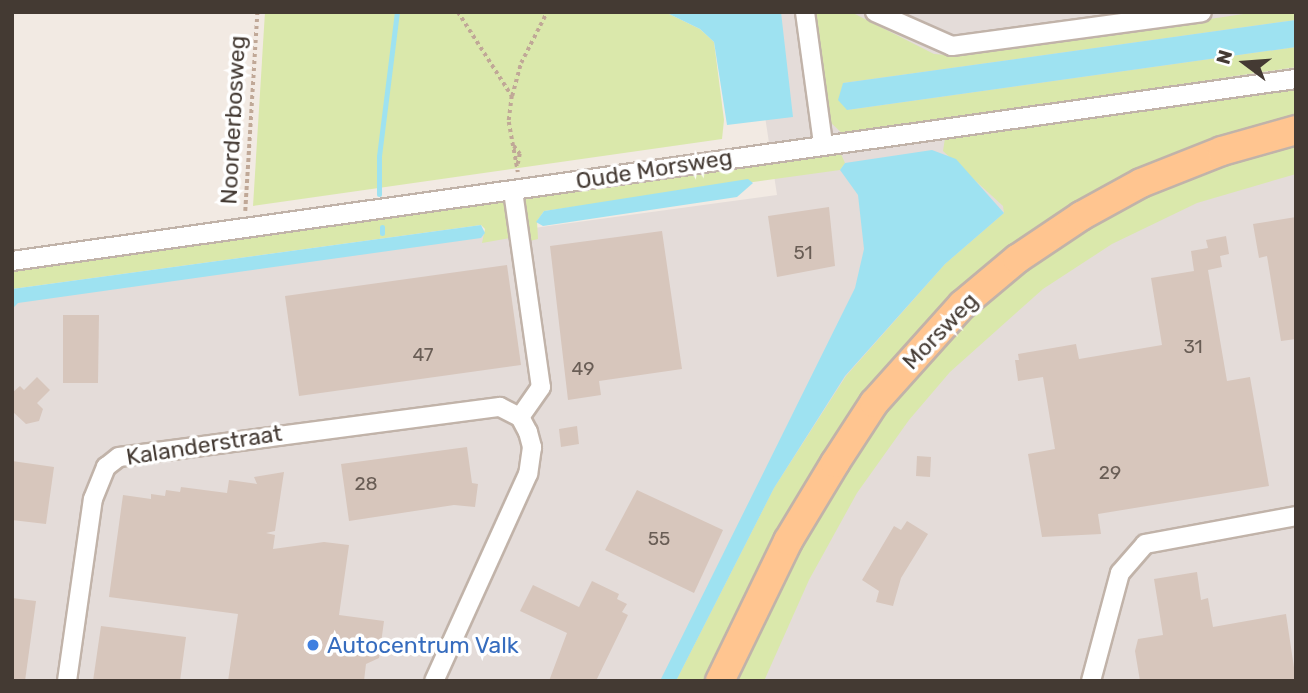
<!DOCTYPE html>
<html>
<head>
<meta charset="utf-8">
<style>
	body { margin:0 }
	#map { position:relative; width:1308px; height:693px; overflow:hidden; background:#f2eae3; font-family:Rubik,sans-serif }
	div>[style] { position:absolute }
	.industrial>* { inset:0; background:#e4dcd9 }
	.green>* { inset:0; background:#dae8ab }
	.water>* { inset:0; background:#9ee2f1 }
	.stream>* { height:5px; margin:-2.5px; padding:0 2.5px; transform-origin:2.5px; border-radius:2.5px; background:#9ee2f1 }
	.building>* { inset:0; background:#d7c6bc }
	.path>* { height:3.5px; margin-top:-1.75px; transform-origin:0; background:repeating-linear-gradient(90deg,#c0a897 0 3.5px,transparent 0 7px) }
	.roads { filter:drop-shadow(2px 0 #c1b3a9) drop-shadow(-2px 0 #c1b3a9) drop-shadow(0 2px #c1b3a9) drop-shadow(0 -2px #c1b3a9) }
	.minor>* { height:18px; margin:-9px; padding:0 9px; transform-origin:9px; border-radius:9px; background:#fff }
	.primary>* { height:28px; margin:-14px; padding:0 14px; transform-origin:14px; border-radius:14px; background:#ffc590 }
	.dots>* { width:19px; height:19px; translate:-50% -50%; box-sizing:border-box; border:4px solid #fff; border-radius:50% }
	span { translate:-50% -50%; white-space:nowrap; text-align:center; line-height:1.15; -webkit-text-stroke:7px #fff; paint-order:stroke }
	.number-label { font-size:19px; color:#695d55 }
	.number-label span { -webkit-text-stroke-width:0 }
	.street-label { font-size:23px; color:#443a33 }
	.shop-label { font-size:23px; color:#366cbe }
	.left { translate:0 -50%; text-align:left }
	.frame { position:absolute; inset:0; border:14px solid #443a33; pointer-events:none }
	.north { position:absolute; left:1210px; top:28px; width:70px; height:70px; -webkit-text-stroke:5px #fff; paint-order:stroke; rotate:286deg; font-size:19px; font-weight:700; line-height:28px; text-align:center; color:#443a33 }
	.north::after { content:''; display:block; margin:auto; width:24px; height:32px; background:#443a33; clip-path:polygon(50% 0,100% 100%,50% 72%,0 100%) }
</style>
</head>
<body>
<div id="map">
	<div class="industrial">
		<i style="clip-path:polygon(749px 12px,1296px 12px,1296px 681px,12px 681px,12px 299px,777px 195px)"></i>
	</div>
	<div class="green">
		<i style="clip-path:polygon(265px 12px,665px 12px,700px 29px,714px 42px,724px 120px,722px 139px,253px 206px)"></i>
		<i style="clip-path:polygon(810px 12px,851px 12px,934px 54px,960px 56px,1257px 12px,1296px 12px,1296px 20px,843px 83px,847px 110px,1296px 47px,1296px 67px,844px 135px,830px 122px)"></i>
		<i style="clip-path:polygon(1296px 90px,1296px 118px,1122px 179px,1088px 196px,999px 257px,939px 309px,892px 360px,840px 428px,786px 518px,704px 681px,676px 681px,774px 488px,846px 376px,945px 264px,1004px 213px,1003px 206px,943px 151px,945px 138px)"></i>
		<i style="clip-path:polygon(1296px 139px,1296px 174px,1197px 203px,1112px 244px,1043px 289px,950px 372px,909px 420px,857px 493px,809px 580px,764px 681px,726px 681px,867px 426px,978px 299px,1133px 196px)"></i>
		<i style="clip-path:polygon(840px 152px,845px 163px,840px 170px,544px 211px,537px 221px,538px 239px,526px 242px,523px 196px)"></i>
		<i style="clip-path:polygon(504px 199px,511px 205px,515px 237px,482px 243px,485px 229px,481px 225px,12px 289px,12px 269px)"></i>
	</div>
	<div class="water">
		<i style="clip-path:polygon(665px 12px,781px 12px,793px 117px,727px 125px,714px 42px,700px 29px)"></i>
		<i style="clip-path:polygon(1296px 20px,1296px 47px,847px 110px,838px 100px,843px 83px)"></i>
		<i style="clip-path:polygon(932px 150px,956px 159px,1004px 213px,945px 264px,845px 376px,774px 488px,676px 681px,660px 681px,855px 288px,864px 249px,858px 195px,840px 170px,845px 163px)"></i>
		<i style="clip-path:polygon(748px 179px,753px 183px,737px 197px,543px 226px,536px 222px,544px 211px)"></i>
		<i style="clip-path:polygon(481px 225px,485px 233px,481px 238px,18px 303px,12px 309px,12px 289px)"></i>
	</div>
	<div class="stream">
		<i style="left:379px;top:194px;width:38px;rotate:-90deg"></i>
		<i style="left:379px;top:156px;width:145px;rotate:-82.9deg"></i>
		<i style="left:382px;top:227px;width:6px;rotate:90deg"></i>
	</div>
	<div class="building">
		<i style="clip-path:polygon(829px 207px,835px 266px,777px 277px,768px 216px)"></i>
		<i style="clip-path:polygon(1296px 217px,1296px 339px,1281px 341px,1267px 256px,1259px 258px,1253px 224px)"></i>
		<i style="clip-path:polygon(662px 231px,682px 369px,599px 381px,601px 395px,568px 400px,550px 246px)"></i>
		<i style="clip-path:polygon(1226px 236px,1229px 254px,1220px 256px,1222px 267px,1208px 270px,1227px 381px,1250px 377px,1269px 486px,1098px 514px,1101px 534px,1042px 537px,1028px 454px,1055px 449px,1043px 377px,1018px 381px,1015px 360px,1019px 360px,1018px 354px,1076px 344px,1079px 359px,1162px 345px,1151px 278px,1194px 271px,1191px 251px,1208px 248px,1206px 240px)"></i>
		<i style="clip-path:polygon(507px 265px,521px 365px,299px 396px,285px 296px)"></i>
		<i style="clip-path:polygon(63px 315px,99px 315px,98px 383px,63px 383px)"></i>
		<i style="clip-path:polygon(37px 377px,50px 390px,37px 403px,43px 409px,39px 421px,26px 424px,12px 411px,12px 393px,20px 386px,24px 390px)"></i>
		<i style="clip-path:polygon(577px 426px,579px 444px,561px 447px,559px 429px)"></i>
		<i style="clip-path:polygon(467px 447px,472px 483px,478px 484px,475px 507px,454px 505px,349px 521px,341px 464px)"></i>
		<i style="clip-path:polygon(917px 456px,931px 457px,930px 477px,916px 476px)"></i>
		<i style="clip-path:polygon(12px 461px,54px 467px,46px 524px,12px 520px)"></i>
		<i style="clip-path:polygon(284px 472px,275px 531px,266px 533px,275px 535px,273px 549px,324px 542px,349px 545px,339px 615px,384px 621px,379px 658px,366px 664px,364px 681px,228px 681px,238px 614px,109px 597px,123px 495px,151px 499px,151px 494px,165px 496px,166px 490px,180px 492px,181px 487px,227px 493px,229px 480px,257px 484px,254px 477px)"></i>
		<i style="clip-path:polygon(637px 490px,723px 530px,694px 593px,605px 550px)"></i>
		<i style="clip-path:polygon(907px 521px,928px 534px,901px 578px,893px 606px,876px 602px,879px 591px,862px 580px,894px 526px,901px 530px)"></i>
		<i style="clip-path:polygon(1197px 572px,1201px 600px,1208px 598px,1213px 627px,1286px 614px,1296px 681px,1140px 681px,1135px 651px,1138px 639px,1163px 635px,1154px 579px)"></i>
		<i style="clip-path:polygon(592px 581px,619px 594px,617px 599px,627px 604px,622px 612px,628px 615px,596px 681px,549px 681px,567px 633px,520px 611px,533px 585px,579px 607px)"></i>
		<i style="clip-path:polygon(12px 598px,36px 601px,25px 681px,12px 681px)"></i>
		<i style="clip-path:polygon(101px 626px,186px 637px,180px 681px,93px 681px)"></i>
	</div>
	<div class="path">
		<i style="left:458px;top:12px;width:100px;rotate:57.3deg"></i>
		<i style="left:512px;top:96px;width:26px;rotate:97deg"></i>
		<i style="left:509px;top:122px;width:51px;rotate:79.8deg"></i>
		<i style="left:512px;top:96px;width:34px;rotate:-75deg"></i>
		<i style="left:521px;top:63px;width:57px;rotate:-63deg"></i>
		<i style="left:514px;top:146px;width:10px;rotate:53deg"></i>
		<i style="left:520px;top:154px;width:10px;rotate:101deg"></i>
		<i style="left:245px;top:211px;width:199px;rotate:-86.5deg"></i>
	</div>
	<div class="roads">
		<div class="minor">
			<i style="left:805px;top:12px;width:133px;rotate:82.2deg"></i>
			<i style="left:875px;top:12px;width:84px;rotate:23.8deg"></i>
			<i style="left:952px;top:46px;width:252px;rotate:-7.7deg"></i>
			<i style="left:513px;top:191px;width:198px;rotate:81.9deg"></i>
			<i style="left:541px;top:387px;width:37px;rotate:125deg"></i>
			<i style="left:12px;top:261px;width:1297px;rotate:-8.07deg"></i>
			<i style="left:67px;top:681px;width:184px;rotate:-81.9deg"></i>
			<i style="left:93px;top:499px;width:35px;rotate:-68deg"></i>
			<i style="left:106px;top:467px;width:16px;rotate:-38deg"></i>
			<i style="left:119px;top:457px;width:384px;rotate:-7.5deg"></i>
			<i style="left:500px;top:407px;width:22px;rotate:27deg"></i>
			<i style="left:520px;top:417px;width:17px;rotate:62deg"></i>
			<i style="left:528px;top:432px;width:16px;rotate:75deg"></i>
			<i style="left:532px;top:447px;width:27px;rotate:98deg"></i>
			<i style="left:528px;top:474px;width:227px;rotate:114.4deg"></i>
			<i style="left:1091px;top:681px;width:112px;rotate:-75deg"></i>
			<i style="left:1120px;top:573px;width:38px;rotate:-49deg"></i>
			<i style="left:1145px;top:544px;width:154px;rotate:-10.5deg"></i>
		</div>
		<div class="primary">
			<i style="left:720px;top:681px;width:156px;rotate:-64.1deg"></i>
			<i style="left:788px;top:541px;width:91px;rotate:-58.9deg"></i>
			<i style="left:835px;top:463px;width:72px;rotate:-57deg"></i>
			<i style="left:874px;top:403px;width:132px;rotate:-48.1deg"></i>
			<i style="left:962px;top:305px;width:72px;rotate:-39.9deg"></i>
			<i style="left:1017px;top:259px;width:77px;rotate:-33.9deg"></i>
			<i style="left:1081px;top:216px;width:68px;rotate:-28.8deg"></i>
			<i style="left:1141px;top:183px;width:87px;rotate:-21.6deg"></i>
			<i style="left:1222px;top:151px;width:77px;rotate:-15.8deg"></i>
		</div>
	</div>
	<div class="dots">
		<i style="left:313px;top:645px;background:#3f7fe0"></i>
	</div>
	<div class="number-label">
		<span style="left:803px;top:253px">51</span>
		<span style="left:1193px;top:347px">31</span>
		<span style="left:423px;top:355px">47</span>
		<span style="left:583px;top:369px">49</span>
		<span style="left:1110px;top:473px">29</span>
		<span style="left:366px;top:484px">28</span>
		<span style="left:659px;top:539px">55</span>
	</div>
	<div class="street-label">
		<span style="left:233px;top:120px;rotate:-87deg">Noorderbosweg</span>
		<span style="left:654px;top:169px;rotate:-9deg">Oude Morsweg</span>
		<span style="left:940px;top:331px;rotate:-46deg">Morsweg</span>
		<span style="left:204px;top:445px;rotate:-9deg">Kalanderstraat</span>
	</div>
	<div class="shop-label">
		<span class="left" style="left:327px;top:645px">Autocentrum Valk</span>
	</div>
	<div class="frame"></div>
	<div class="north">N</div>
</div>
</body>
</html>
